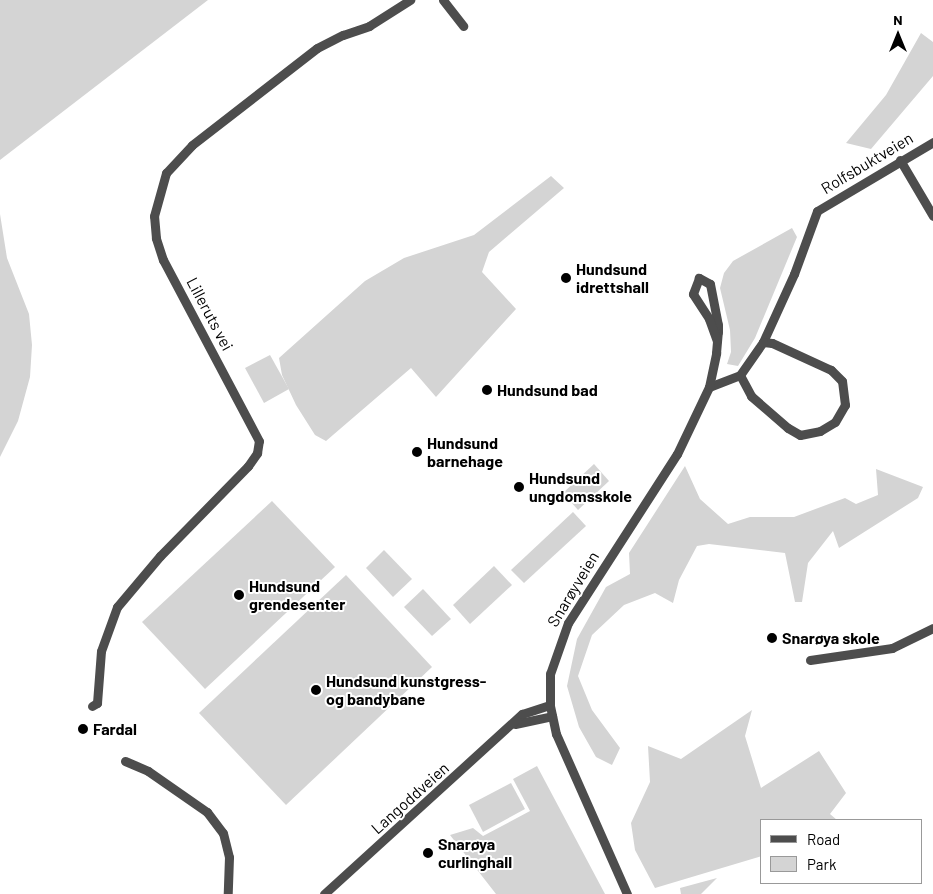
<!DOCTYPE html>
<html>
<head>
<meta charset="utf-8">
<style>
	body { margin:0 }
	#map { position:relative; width:933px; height:894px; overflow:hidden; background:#fff; font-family:Barlow,sans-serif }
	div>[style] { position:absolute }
	.green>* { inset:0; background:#d4d4d4 }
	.minor>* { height:9px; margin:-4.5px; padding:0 4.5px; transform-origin:4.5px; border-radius:4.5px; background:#4d4d4d }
	.dots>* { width:14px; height:14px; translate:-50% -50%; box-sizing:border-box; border:2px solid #fff; border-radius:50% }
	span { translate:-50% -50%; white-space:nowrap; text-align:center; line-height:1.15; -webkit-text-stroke:4px #fff; paint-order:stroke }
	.street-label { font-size:16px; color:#000 }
	.poi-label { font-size:16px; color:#000; font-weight:700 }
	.left { translate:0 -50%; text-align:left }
	.legend { position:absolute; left:760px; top:819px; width:162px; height:65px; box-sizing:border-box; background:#fff; border:1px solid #999; margin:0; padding:6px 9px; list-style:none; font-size:15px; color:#000 }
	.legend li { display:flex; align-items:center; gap:10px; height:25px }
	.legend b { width:25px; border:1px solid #999 }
	.north { position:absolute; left:873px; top:10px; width:50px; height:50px; -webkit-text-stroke:4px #fff; paint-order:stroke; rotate:0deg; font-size:14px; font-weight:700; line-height:20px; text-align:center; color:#000 }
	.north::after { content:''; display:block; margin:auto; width:18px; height:22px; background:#000; clip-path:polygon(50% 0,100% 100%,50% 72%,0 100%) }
</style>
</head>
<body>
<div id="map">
	<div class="green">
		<i style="clip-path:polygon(0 0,208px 0,0 160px)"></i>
		<i style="clip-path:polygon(921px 33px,933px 42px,933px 76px,871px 149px,846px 143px,886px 95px)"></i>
		<i style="clip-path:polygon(551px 176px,564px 188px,489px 252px,482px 272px,516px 309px,436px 397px,411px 368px,326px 441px,315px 435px,296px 405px,282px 375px,279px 358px,365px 281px,404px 258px,474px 235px)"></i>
		<i style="clip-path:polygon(0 214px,7px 258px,29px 314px,32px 345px,30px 377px,18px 421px,0 457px)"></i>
		<i style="clip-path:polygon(792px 228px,797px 237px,755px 338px,738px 366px,727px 364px,731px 352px,730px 330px,720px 288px,724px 273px,733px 261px)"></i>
		<i style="clip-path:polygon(270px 355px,289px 389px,264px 403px,245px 368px)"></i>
		<i style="clip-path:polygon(594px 464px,609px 481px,578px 510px,563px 493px)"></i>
		<i style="clip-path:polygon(685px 466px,700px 499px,728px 524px,750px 517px,794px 517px,845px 498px,856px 504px,878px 495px,876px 469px,923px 487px,918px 498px,839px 548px,833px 531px,808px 563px,802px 602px,795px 602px,785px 553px,709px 544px,697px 546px,679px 580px,673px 603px,655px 593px,624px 605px,592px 635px,578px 676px,592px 710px,620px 748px,612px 765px,596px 757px,579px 727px,567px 686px,577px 639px,606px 587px,630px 574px,629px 553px)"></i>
		<i style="clip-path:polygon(272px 501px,335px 567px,205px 689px,142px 622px)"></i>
		<i style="clip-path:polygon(573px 512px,586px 526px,524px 583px,511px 570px)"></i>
		<i style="clip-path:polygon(384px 550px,412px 579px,393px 597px,366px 568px)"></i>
		<i style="clip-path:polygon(494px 566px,512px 585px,470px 624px,453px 605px)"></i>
		<i style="clip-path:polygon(346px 575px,432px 667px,286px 805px,199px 713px)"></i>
		<i style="clip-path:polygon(423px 589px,451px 619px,432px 636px,404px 607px)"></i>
		<i style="clip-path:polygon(752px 710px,745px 736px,761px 788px,819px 751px,846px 793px,830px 814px,837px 820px,762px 820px,762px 856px,655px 888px,635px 850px,631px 823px,650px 782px,648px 746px,681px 759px)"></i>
		<i style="clip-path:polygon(537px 766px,605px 894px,496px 894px,450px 835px,473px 828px,483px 836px,530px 811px,513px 779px)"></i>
		<i style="clip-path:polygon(511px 783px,525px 809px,483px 832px,469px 805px)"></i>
		<i style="clip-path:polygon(717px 878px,701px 894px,681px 894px,680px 888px)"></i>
	</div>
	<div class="minor">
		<i style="left:443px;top:0;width:33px;rotate:52deg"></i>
		<i style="left:900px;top:160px;width:65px;rotate:59.5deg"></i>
		<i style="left:763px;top:342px;width:75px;rotate:-65.5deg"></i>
		<i style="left:794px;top:274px;width:67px;rotate:-69.9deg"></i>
		<i style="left:817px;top:211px;width:135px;rotate:-30.7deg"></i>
		<i style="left:709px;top:387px;width:33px;rotate:-21deg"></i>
		<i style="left:740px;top:375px;width:24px;rotate:62deg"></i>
		<i style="left:751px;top:396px;width:49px;rotate:40.9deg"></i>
		<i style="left:788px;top:428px;width:14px;rotate:30deg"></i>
		<i style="left:800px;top:435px;width:20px;rotate:-11deg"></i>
		<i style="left:820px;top:431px;width:17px;rotate:-31deg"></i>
		<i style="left:835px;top:422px;width:20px;rotate:-60deg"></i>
		<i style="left:845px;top:405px;width:24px;rotate:-97deg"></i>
		<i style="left:842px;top:381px;width:16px;rotate:-135deg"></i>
		<i style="left:831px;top:370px;width:65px;rotate:-155.4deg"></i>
		<i style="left:772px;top:343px;width:9px;rotate:-174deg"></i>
		<i style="left:763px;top:342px;width:40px;rotate:124.9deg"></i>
		<i style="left:810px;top:660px;width:83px;rotate:-8.3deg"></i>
		<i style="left:892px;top:648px;width:46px;rotate:-26deg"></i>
		<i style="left:92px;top:706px;width:6px;rotate:-31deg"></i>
		<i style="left:97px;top:703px;width:52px;rotate:-85.6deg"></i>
		<i style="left:101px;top:651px;width:47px;rotate:-70deg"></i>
		<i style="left:117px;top:607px;width:67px;rotate:-49.9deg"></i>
		<i style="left:160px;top:556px;width:126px;rotate:-45.6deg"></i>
		<i style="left:248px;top:466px;width:16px;rotate:-55deg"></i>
		<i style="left:257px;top:453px;width:12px;rotate:-81deg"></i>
		<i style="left:259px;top:441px;width:205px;rotate:-117.9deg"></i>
		<i style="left:163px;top:260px;width:23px;rotate:-108deg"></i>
		<i style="left:156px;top:238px;width:22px;rotate:-95deg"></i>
		<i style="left:154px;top:216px;width:45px;rotate:-74.4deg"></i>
		<i style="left:166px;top:173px;width:38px;rotate:-47deg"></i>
		<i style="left:192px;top:145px;width:158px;rotate:-37.8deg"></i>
		<i style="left:317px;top:48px;width:29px;rotate:-27deg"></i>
		<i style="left:343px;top:35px;width:28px;rotate:-19deg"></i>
		<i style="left:369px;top:26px;width:49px;rotate:-32.4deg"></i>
		<i style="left:515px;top:724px;width:38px;rotate:-12deg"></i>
		<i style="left:125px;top:761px;width:25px;rotate:23deg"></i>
		<i style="left:148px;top:771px;width:72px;rotate:34.8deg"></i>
		<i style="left:207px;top:812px;width:26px;rotate:53deg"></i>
		<i style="left:223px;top:833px;width:25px;rotate:76deg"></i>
		<i style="left:229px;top:857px;width:37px;rotate:92deg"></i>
		<i style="left:324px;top:894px;width:268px;rotate:-42.3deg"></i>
		<i style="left:522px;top:714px;width:29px;rotate:-18deg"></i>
		<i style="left:627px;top:894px;width:175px;rotate:-113.9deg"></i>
		<i style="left:556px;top:734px;width:30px;rotate:-102deg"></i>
		<i style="left:550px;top:705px;width:31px;rotate:-90deg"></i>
		<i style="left:550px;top:674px;width:54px;rotate:-70.6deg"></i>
		<i style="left:568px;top:623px;width:201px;rotate:-57.2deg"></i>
		<i style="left:677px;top:454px;width:74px;rotate:-64.5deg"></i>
		<i style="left:709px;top:387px;width:35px;rotate:-78deg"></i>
		<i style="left:716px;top:353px;width:21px;rotate:-85deg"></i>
		<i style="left:718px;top:332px;width:7px;rotate:-90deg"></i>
		<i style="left:718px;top:325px;width:42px;rotate:-101deg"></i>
		<i style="left:710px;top:284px;width:13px;rotate:-151deg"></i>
		<i style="left:699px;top:278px;width:17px;rotate:111deg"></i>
		<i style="left:693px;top:294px;width:30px;rotate:57deg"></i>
		<i style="left:709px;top:319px;width:23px;rotate:70deg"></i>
	</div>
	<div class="dots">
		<i style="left:566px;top:278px;background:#000"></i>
		<i style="left:487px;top:390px;background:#000"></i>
		<i style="left:417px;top:452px;background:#000"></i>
		<i style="left:519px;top:487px;background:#000"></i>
		<i style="left:239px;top:595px;background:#000"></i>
		<i style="left:772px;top:638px;background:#000"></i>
		<i style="left:316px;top:690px;background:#000"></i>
		<i style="left:83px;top:729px;background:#000"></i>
		<i style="left:428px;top:853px;background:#000"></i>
	</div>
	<div class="street-label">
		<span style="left:867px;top:163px;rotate:-31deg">Rolfsbuktveien</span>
		<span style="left:210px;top:314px;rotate:62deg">Lilleruts vei</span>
		<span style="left:573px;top:589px;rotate:-59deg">Snarøyveien</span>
		<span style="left:410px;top:798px;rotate:-42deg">Langoddveien</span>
	</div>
	<div class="poi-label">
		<span class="left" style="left:576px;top:278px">Hundsund<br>idrettshall</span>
		<span class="left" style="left:497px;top:390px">Hundsund bad</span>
		<span class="left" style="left:427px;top:452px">Hundsund<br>barnehage</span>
		<span class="left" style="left:529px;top:487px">Hundsund<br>ungdomsskole</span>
		<span class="left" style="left:249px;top:595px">Hundsund<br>grendesenter</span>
		<span class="left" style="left:782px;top:638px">Snarøya skole</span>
		<span class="left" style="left:326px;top:690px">Hundsund kunstgress-<br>og bandybane</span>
		<span class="left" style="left:93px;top:729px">Fardal</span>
		<span class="left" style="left:438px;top:853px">Snarøya<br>curlinghall</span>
	</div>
	<ul class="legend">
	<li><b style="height:6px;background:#4d4d4d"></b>Road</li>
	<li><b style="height:14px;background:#d4d4d4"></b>Park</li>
	</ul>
	<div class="north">N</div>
</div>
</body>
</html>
